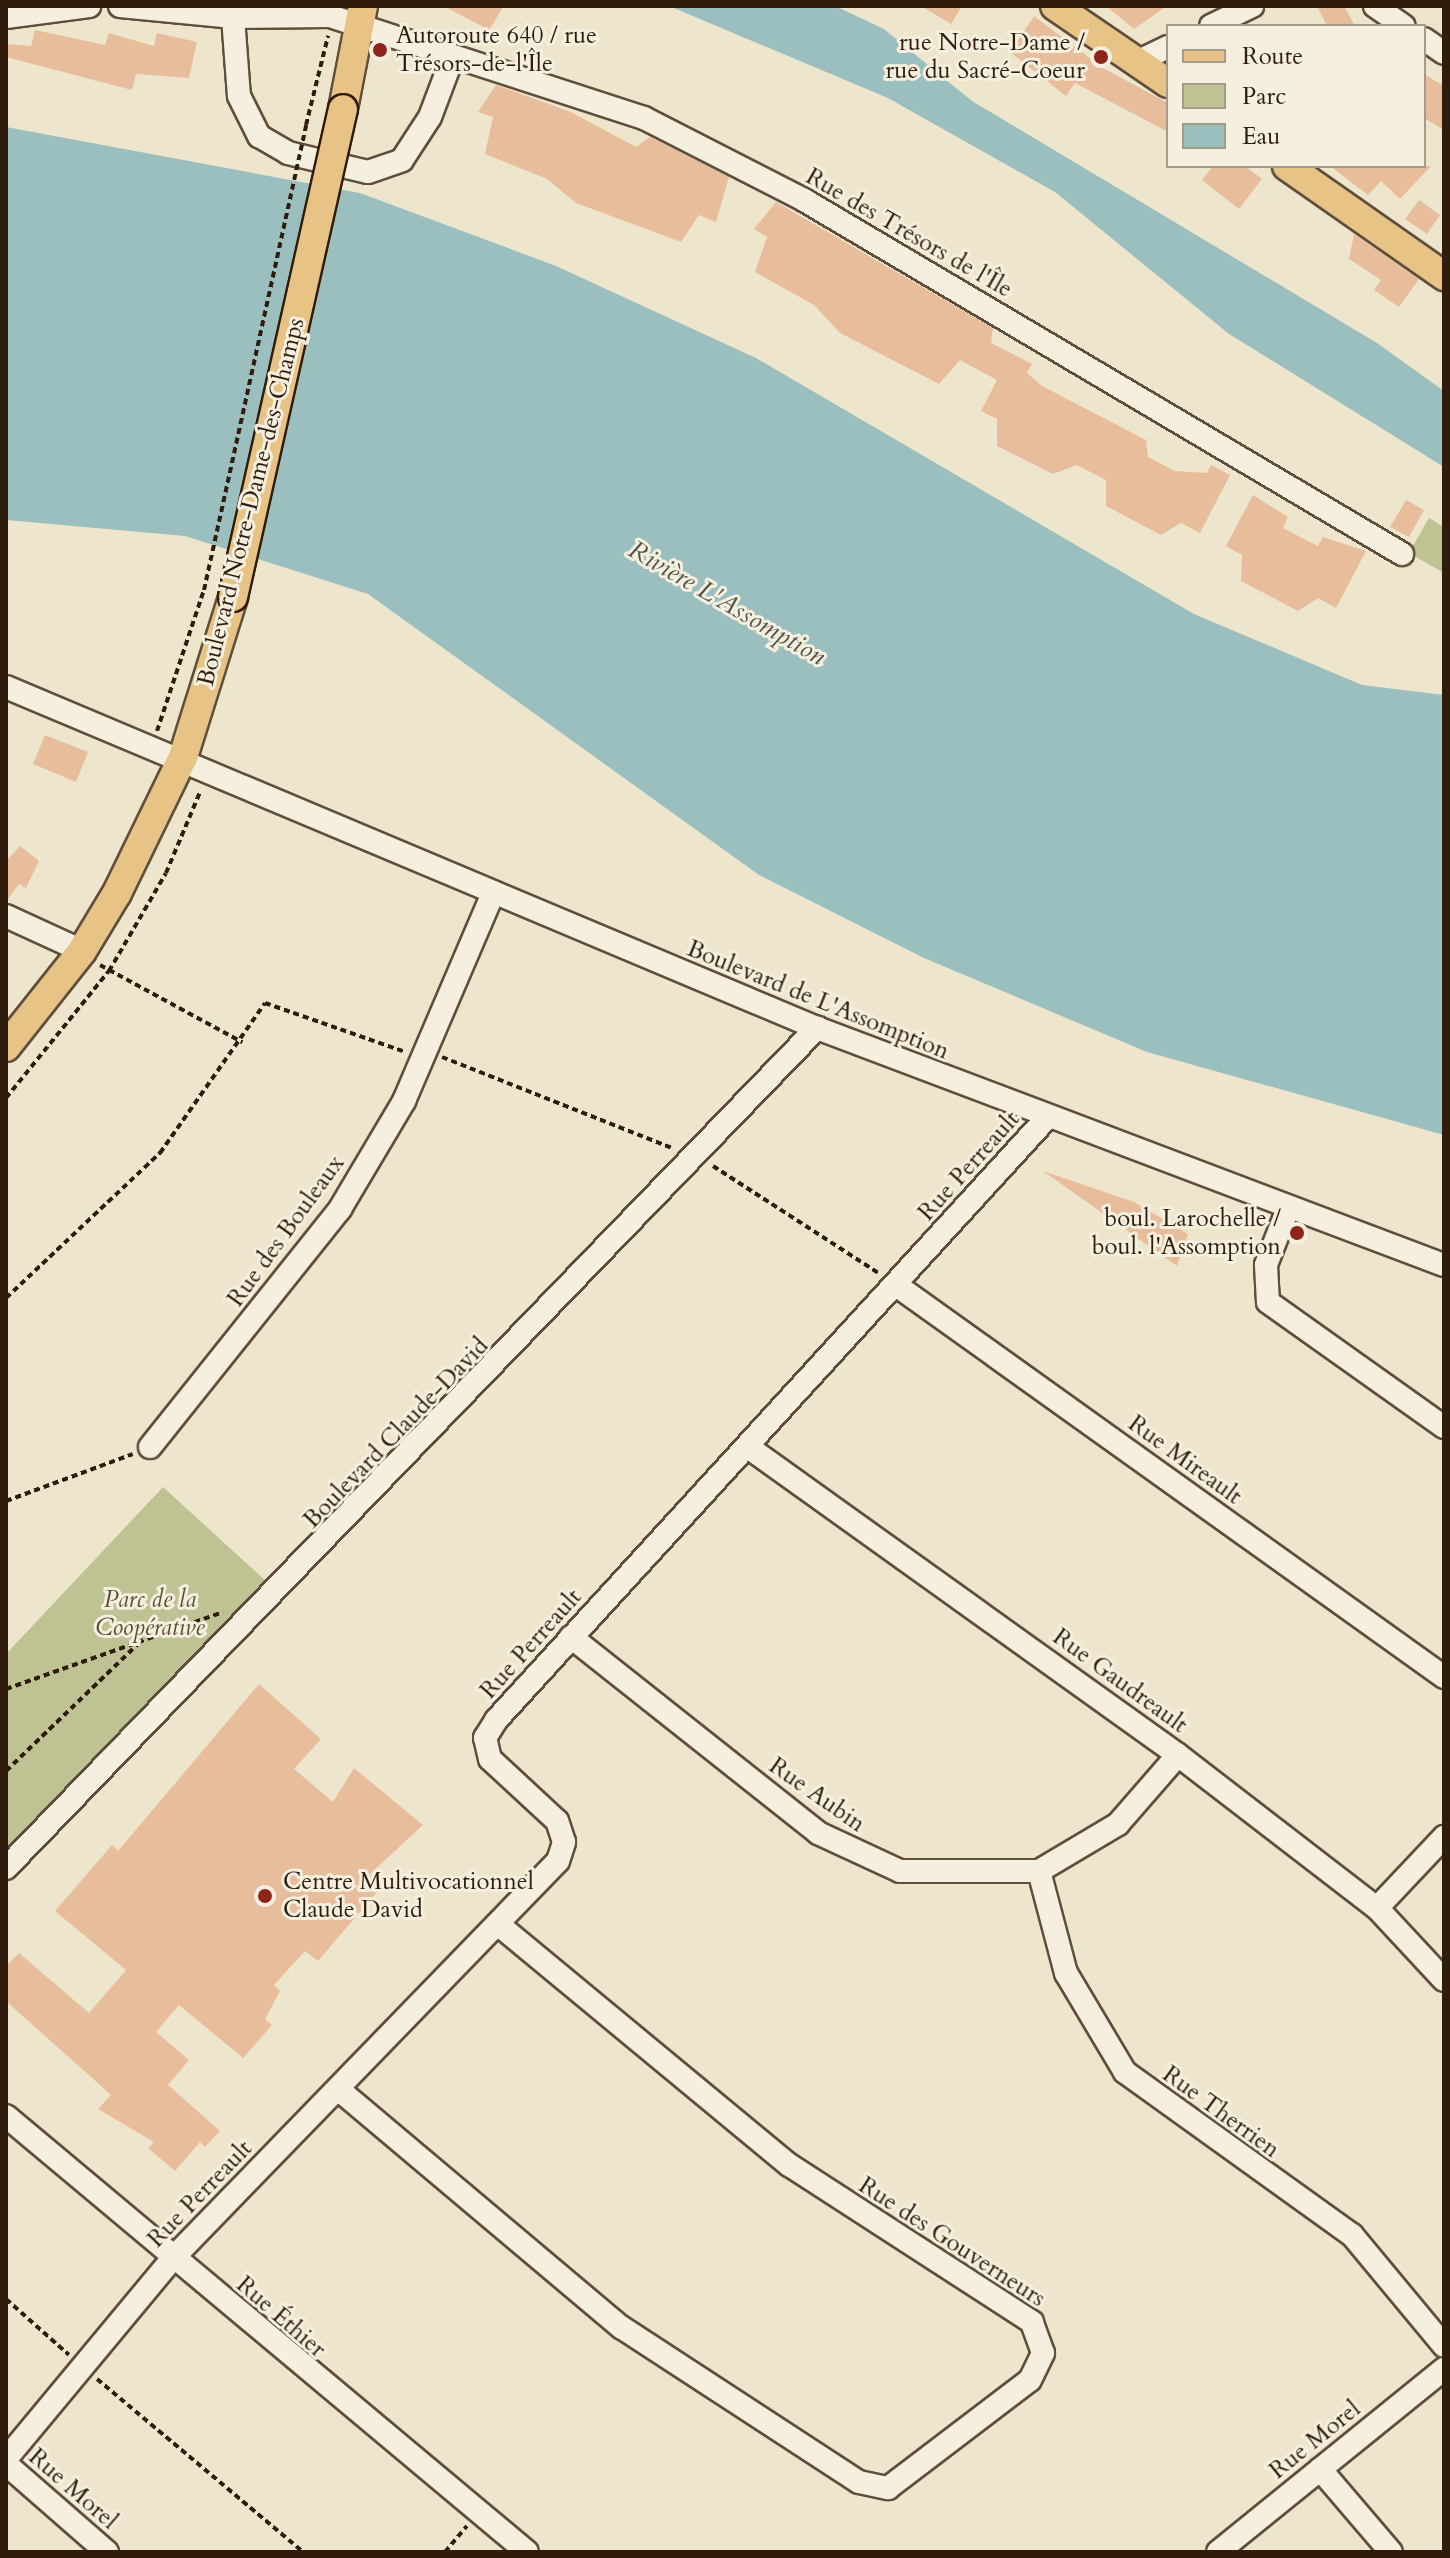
<!DOCTYPE html>
<html>
<head>
<meta charset="utf-8">
<style>
	body { margin:0 }
	#map { position:relative; width:1450px; height:2558px; overflow:hidden; background:#eee6cc; font-family:Cardo,serif }
	div>[style] { position:absolute }
	.green>* { inset:0; background:#bfc393 }
	.water>* { inset:0; background:#9bbebe }
	.building>* { inset:0; background:#e8bd9b }
	.path>* { height:4px; margin-top:-2px; transform-origin:0; background:repeating-linear-gradient(90deg,#301c0c 0 6px,transparent 0 10px) }
	.roads { filter:drop-shadow(2px 0 #604e3c) drop-shadow(-2px 0 #604e3c) drop-shadow(0 2px #604e3c) drop-shadow(0 -2px #604e3c) }
	.minor>* { height:22px; margin:-11px; padding:0 11px; transform-origin:11px; border-radius:11px; background:#f4efde }
	.major>* { height:28px; margin:-14px; padding:0 14px; transform-origin:14px; border-radius:14px; background:#e7c386 }
	.path-bridge>* { height:4px; margin-top:-2px; transform-origin:0; background:repeating-linear-gradient(90deg,#301c0c 0 6px,transparent 0 10px) }
	.bridges { filter:drop-shadow(2px 0 #301c0c) drop-shadow(-2px 0 #301c0c) drop-shadow(0 2px #301c0c) drop-shadow(0 -2px #301c0c) }
	.major-bridge>* { height:28px; margin:-14px; padding:0 14px; transform-origin:14px; border-radius:14px; background:#e7c386 }
	.dots>* { width:22px; height:22px; translate:-50% -50%; box-sizing:border-box; border:4px solid #f4efde; border-radius:50% }
	span { translate:-50% -50%; white-space:nowrap; text-align:center; line-height:1.15; -webkit-text-stroke:6px #f4efde; paint-order:stroke }
	.poi-label { font-size:24px; color:#301c0c }
	.left { translate:0 -50%; text-align:left }
	.right { translate:-100% -50%; text-align:right }
	.street-label { font-size:24px; color:#301c0c }
	.park-label { font-size:24px; color:#5b4e34; font-style:italic }
	.water-label { font-size:26px; color:#55554a; font-style:italic }
	.frame { position:absolute; inset:0; border:8px solid #301c0c; pointer-events:none }
	.legend { position:absolute; left:1166px; top:24px; width:260px; height:144px; box-sizing:border-box; background:#f4efde; border:2px solid #a69b8a; margin:0; padding:10px 14px; list-style:none; font-size:24px; color:#301c0c }
	.legend li { display:flex; align-items:center; gap:16px; height:40px }
	.legend b { width:40px; border:2px solid #a69b8a }
</style>
</head>
<body>
<div id="map">
	<div class="green">
		<i style="clip-path:polygon(1429px 518px,1444px 527px,1444px 573px,1409px 553px)"></i>
		<i style="clip-path:polygon(163px 1487px,278px 1592px,6px 1868px,6px 1654px)"></i>
	</div>
	<div class="water">
		<i style="clip-path:polygon(669px 6px,835px 6px,884px 29px,972px 101px,1377px 343px,1444px 391px,1444px 467px,1229px 334px,1055px 192px,888px 98px)"></i>
		<i style="clip-path:polygon(6px 127px,360px 193px,556px 266px,756px 358px,1194px 614px,1362px 685px,1444px 695px,1444px 1135px,1147px 1052px,924px 958px,759px 875px,368px 594px,185px 536px,6px 520px)"></i>
	</div>
	<div class="building">
		<i style="clip-path:polygon(443px 6px,504px 6px,489px 30px)"></i>
		<i style="clip-path:polygon(921px 6px,962px 6px,951px 24px)"></i>
		<i style="clip-path:polygon(1106px 6px,1167px 6px,1134px 29px)"></i>
		<i style="clip-path:polygon(1317px 6px,1344px 6px,1355px 26px,1327px 26px)"></i>
		<i style="clip-path:polygon(1034px 16px,1103px 68px,1168px 103px,1168px 132px,1075px 83px,1066px 96px,1010px 52px)"></i>
		<i style="clip-path:polygon(35px 30px,105px 45px,109px 33px,154px 46px,157px 33px,197px 42px,189px 78px,136px 74px,132px 90px,6px 57px,6px 44px,31px 46px)"></i>
		<i style="clip-path:polygon(1424px 74px,1444px 86px,1444px 130px,1424px 118px)"></i>
		<i style="clip-path:polygon(496px 85px,571px 112px,636px 147px,650px 137px,729px 177px,716px 222px,699px 215px,681px 242px,576px 203px,547px 179px,485px 154px,493px 117px,478px 112px)"></i>
		<i style="clip-path:polygon(1213px 166px,1245px 166px,1262px 179px,1239px 209px,1202px 180px)"></i>
		<i style="clip-path:polygon(1330px 166px,1431px 166px,1400px 199px,1381px 181px,1368px 195px)"></i>
		<i style="clip-path:polygon(1419px 200px,1440px 215px,1427px 234px,1405px 219px)"></i>
		<i style="clip-path:polygon(776px 202px,993px 328px,991px 343px,1032px 364px,1027px 373px,1042px 386px,1146px 440px,1148px 457px,1175px 471px,1207px 473px,1211px 465px,1230px 475px,1200px 533px,1181px 523px,1161px 535px,1106px 506px,1106px 480px,1077px 465px,1053px 474px,997px 446px,997px 419px,981px 411px,997px 380px,960px 360px,939px 384px,840px 333px,814px 305px,755px 272px,767px 237px,754px 229px)"></i>
		<i style="clip-path:polygon(1354px 234px,1419px 279px,1399px 307px,1374px 290px,1381px 280px,1349px 259px)"></i>
		<i style="clip-path:polygon(1253px 495px,1288px 517px,1283px 528px,1318px 546px,1323px 537px,1366px 551px,1336px 608px,1318px 598px,1298px 611px,1241px 581px,1242px 555px,1226px 546px)"></i>
		<i style="clip-path:polygon(1406px 500px,1424px 510px,1409px 537px,1390px 527px)"></i>
		<i style="clip-path:polygon(45px 735px,88px 752px,76px 782px,33px 764px)"></i>
		<i style="clip-path:polygon(20px 846px,39px 861px,26px 888px,19px 884px,6px 902px,6px 861px)"></i>
		<i style="clip-path:polygon(1043px 1171px,1134px 1202px,1188px 1234px,1177px 1266px)"></i>
		<i style="clip-path:polygon(259px 1684px,321px 1739px,294px 1769px,333px 1802px,354px 1768px,423px 1825px,370px 1874px,383px 1885px,318px 1961px,305px 1951px,274px 1985px,280px 1991px,265px 2019px,272px 2025px,243px 2058px,179px 2005px,156px 2032px,189px 2060px,168px 2085px,220px 2131px,205px 2147px,200px 2142px,175px 2171px,148px 2148px,154px 2142px,98px 2109px,111px 2095px,6px 2001px,6px 1966px,19px 1953px,89px 2013px,126px 1970px,55px 1911px,112px 1845px,118px 1851px)"></i>
	</div>
	<div class="path">
		<i style="left:306px;top:125px;width:92px;rotate:-76.1deg"></i>
		<i style="left:157px;top:731px;width:149px;rotate:-71.6deg"></i>
		<i style="left:100px;top:965px;width:162px;rotate:28.5deg"></i>
		<i style="left:442px;top:1057px;width:247px;rotate:21.6deg"></i>
		<i style="left:6px;top:1098px;width:164px;rotate:-51deg"></i>
		<i style="left:109px;top:971px;width:113px;rotate:-59.8deg"></i>
		<i style="left:166px;top:873px;width:88px;rotate:-67.2deg"></i>
		<i style="left:713px;top:1166px;width:199px;rotate:32.9deg"></i>
		<i style="left:6px;top:1298px;width:212px;rotate:-43.3deg"></i>
		<i style="left:160px;top:1153px;width:183px;rotate:-55deg"></i>
		<i style="left:265px;top:1003px;width:146px;rotate:19.2deg"></i>
		<i style="left:6px;top:1501px;width:135px;rotate:-20.3deg"></i>
		<i style="left:6px;top:1689px;width:230px;rotate:-19.5deg"></i>
		<i style="left:6px;top:1771px;width:186px;rotate:-43.9deg"></i>
		<i style="left:6px;top:2299px;width:84px;rotate:41.6deg"></i>
		<i style="left:97px;top:2379px;width:269px;rotate:40deg"></i>
		<i style="left:445px;top:2552px;width:34px;rotate:-50deg"></i>
	</div>
	<div class="roads">
		<div class="minor">
			<i style="left:120px;top:6px;width:114px;rotate:5.6deg"></i>
			<i style="left:233px;top:17px;width:97px;rotate:-0.6deg"></i>
			<i style="left:330px;top:16px;width:330px;rotate:18deg"></i>
			<i style="left:644px;top:118px;width:180px;rotate:27.1deg"></i>
			<i style="left:804px;top:200px;width:695px;rotate:30.62deg"></i>
			<i style="left:1375px;top:6px;width:35px;rotate:35deg"></i>
			<i style="left:6px;top:17px;width:84px;rotate:-7.5deg"></i>
			<i style="left:233px;top:17px;width:79px;rotate:85.7deg"></i>
			<i style="left:239px;top:96px;width:45px;rotate:63.4deg"></i>
			<i style="left:259px;top:136px;width:34px;rotate:30deg"></i>
			<i style="left:288px;top:153px;width:82px;rotate:13.4deg"></i>
			<i style="left:368px;top:172px;width:36px;rotate:-19deg"></i>
			<i style="left:402px;top:160px;width:51px;rotate:-56.9deg"></i>
			<i style="left:430px;top:117px;width:65px;rotate:-69.3deg"></i>
			<i style="left:1211px;top:26px;width:46px;rotate:-26deg"></i>
			<i style="left:1424px;top:39px;width:24px;rotate:35deg"></i>
			<i style="left:1137px;top:62px;width:34px;rotate:-26deg"></i>
			<i style="left:6px;top:687px;width:880px;rotate:22.81deg"></i>
			<i style="left:817px;top:1028px;width:670px;rotate:20.71deg"></i>
			<i style="left:6px;top:916px;width:84px;rotate:24.7deg"></i>
			<i style="left:1287px;top:1211px;width:58px;rotate:111.3deg"></i>
			<i style="left:1266px;top:1265px;width:37px;rotate:87deg"></i>
			<i style="left:1268px;top:1302px;width:216px;rotate:35.4deg"></i>
			<i style="left:896px;top:1285px;width:674px;rotate:35.58deg"></i>
			<i style="left:150px;top:1447px;width:305px;rotate:-51.4deg"></i>
			<i style="left:340px;top:1209px;width:126px;rotate:-59.3deg"></i>
			<i style="left:404px;top:1101px;width:223px;rotate:-66.8deg"></i>
			<i style="left:748px;top:1447px;width:529px;rotate:35.61deg"></i>
			<i style="left:1178px;top:1755px;width:251px;rotate:37.6deg"></i>
			<i style="left:1377px;top:1908px;width:98px;rotate:47.1deg"></i>
			<i style="left:571px;top:1637px;width:315px;rotate:38.4deg"></i>
			<i style="left:818px;top:1833px;width:90px;rotate:24.9deg"></i>
			<i style="left:900px;top:1871px;width:139px"></i>
			<i style="left:1039px;top:1871px;width:92px;rotate:-30.7deg"></i>
			<i style="left:1118px;top:1824px;width:91px;rotate:-49deg"></i>
			<i style="left:6px;top:1868px;width:1168px;rotate:-46.01deg"></i>
			<i style="left:1039px;top:1871px;width:106px;rotate:75.2deg"></i>
			<i style="left:1066px;top:1973px;width:115px;rotate:59.2deg"></i>
			<i style="left:1125px;top:2072px;width:279px;rotate:35.7deg"></i>
			<i style="left:1352px;top:2235px;width:144px;rotate:50.3deg"></i>
			<i style="left:1377px;top:1908px;width:98px;rotate:-46.7deg"></i>
			<i style="left:338px;top:2089px;width:370px;rotate:40.1deg"></i>
			<i style="left:621px;top:2327px;width:284px;rotate:33.1deg"></i>
			<i style="left:859px;top:2482px;width:30px;rotate:12deg"></i>
			<i style="left:888px;top:2488px;width:178px;rotate:-37.3deg"></i>
			<i style="left:1030px;top:2380px;width:30px;rotate:-64deg"></i>
			<i style="left:1043px;top:2353px;width:33px;rotate:-110deg"></i>
			<i style="left:1032px;top:2322px;width:289px;rotate:-147.1deg"></i>
			<i style="left:789px;top:2165px;width:378px;rotate:-140.4deg"></i>
			<i style="left:6px;top:2116px;width:679px;rotate:39.92deg"></i>
			<i style="left:6px;top:2459px;width:261px;rotate:-50.3deg"></i>
			<i style="left:173px;top:2258px;width:553px;rotate:-45.88deg"></i>
			<i style="left:558px;top:1861px;width:20px;rotate:-72deg"></i>
			<i style="left:564px;top:1842px;width:22px;rotate:-108deg"></i>
			<i style="left:557px;top:1821px;width:91px;rotate:-137.2deg"></i>
			<i style="left:490px;top:1759px;width:22px;rotate:-103deg"></i>
			<i style="left:485px;top:1738px;width:22px;rotate:-58deg"></i>
			<i style="left:497px;top:1719px;width:812px;rotate:-47.55deg"></i>
			<i style="left:6px;top:2464px;width:134px;rotate:41.1deg"></i>
			<i style="left:1320px;top:2469px;width:109px;rotate:49.5deg"></i>
			<i style="left:1218px;top:2552px;width:291px;rotate:-39deg"></i>
		</div>
		<div class="major">
			<i style="left:1055px;top:6px;width:137px;rotate:34.3deg"></i>
			<i style="left:343px;top:109px;width:105px;rotate:-79deg"></i>
			<i style="left:1287px;top:166px;width:192px;rotate:35deg"></i>
			<i style="left:6px;top:1047px;width:122px;rotate:-51.6deg"></i>
			<i style="left:82px;top:951px;width:68px;rotate:-58.9deg"></i>
			<i style="left:117px;top:893px;width:151px;rotate:-64.1deg"></i>
			<i style="left:183px;top:757px;width:168px;rotate:-72.6deg"></i>
		</div>
	</div>
	<div class="path-bridge">
		<i style="left:204px;top:590px;width:476px;rotate:-77.6deg"></i>
	</div>
	<div class="bridges">
		<div class="major-bridge">
			<i style="left:233px;top:597px;width:500px;rotate:-77.3deg"></i>
		</div>
	</div>
	<div class="dots">
		<i style="left:380px;top:50px;background:#8f2418"></i>
		<i style="left:1101px;top:57px;background:#8f2418"></i>
		<i style="left:1297px;top:1233px;background:#8f2418"></i>
		<i style="left:265px;top:1896px;background:#8f2418"></i>
	</div>
	<div class="poi-label">
		<span class="left" style="left:396px;top:50px">Autoroute 640 / rue<br>Trésors-de-l'Île</span>
		<span class="right" style="left:1085px;top:57px">rue Notre-Dame /<br>rue du Sacré-Coeur</span>
		<span class="right" style="left:1281px;top:1233px">boul. Larochelle /<br>boul. l'Assomption</span>
		<span class="left" style="left:283px;top:1896px">Centre Multivocationnel<br>Claude David</span>
	</div>
	<div class="street-label">
		<span style="left:909px;top:233px;rotate:30deg">Rue des Trésors de l'Île</span>
		<span style="left:251px;top:502px;rotate:-76deg">Boulevard Notre-Dame-des-Champs</span>
		<span style="left:818px;top:1000px;rotate:22deg">Boulevard de L'Assomption</span>
		<span style="left:969px;top:1166px;rotate:-48deg">Rue Perreault</span>
		<span style="left:286px;top:1231px;rotate:-54deg">Rue des Bouleaux</span>
		<span style="left:396px;top:1433px;rotate:-46deg">Boulevard Claude-David</span>
		<span style="left:1185px;top:1460px;rotate:36deg">Rue Mireault</span>
		<span style="left:531px;top:1644px;rotate:-48deg">Rue Perreault</span>
		<span style="left:1120px;top:1681px;rotate:36deg">Rue Gaudreault</span>
		<span style="left:817px;top:1795px;rotate:35deg">Rue Aubin</span>
		<span style="left:1221px;top:2112px;rotate:36deg">Rue Therrien</span>
		<span style="left:200px;top:2194px;rotate:-46deg">Rue Perreault</span>
		<span style="left:952px;top:2242px;rotate:33deg">Rue des Gouverneurs</span>
		<span style="left:281px;top:2317px;rotate:41deg">Rue Éthier</span>
		<span style="left:1315px;top:2440px;rotate:-39deg">Rue Morel</span>
		<span style="left:73px;top:2489px;rotate:41deg">Rue Morel</span>
	</div>
	<div class="park-label">
		<span style="left:150px;top:1614px">Parc de la<br>Coopérative</span>
	</div>
	<div class="water-label">
		<span style="left:727px;top:603px;rotate:30deg">Rivière L'Assomption</span>
	</div>
	<div class="frame"></div>
	<ul class="legend">
	<li><b style="height:10px;background:#e7c386"></b>Route</li>
	<li><b style="height:22px;background:#bfc393"></b>Parc</li>
	<li><b style="height:22px;background:#9bbebe"></b>Eau</li>
	</ul>
</div>
</body>
</html>
